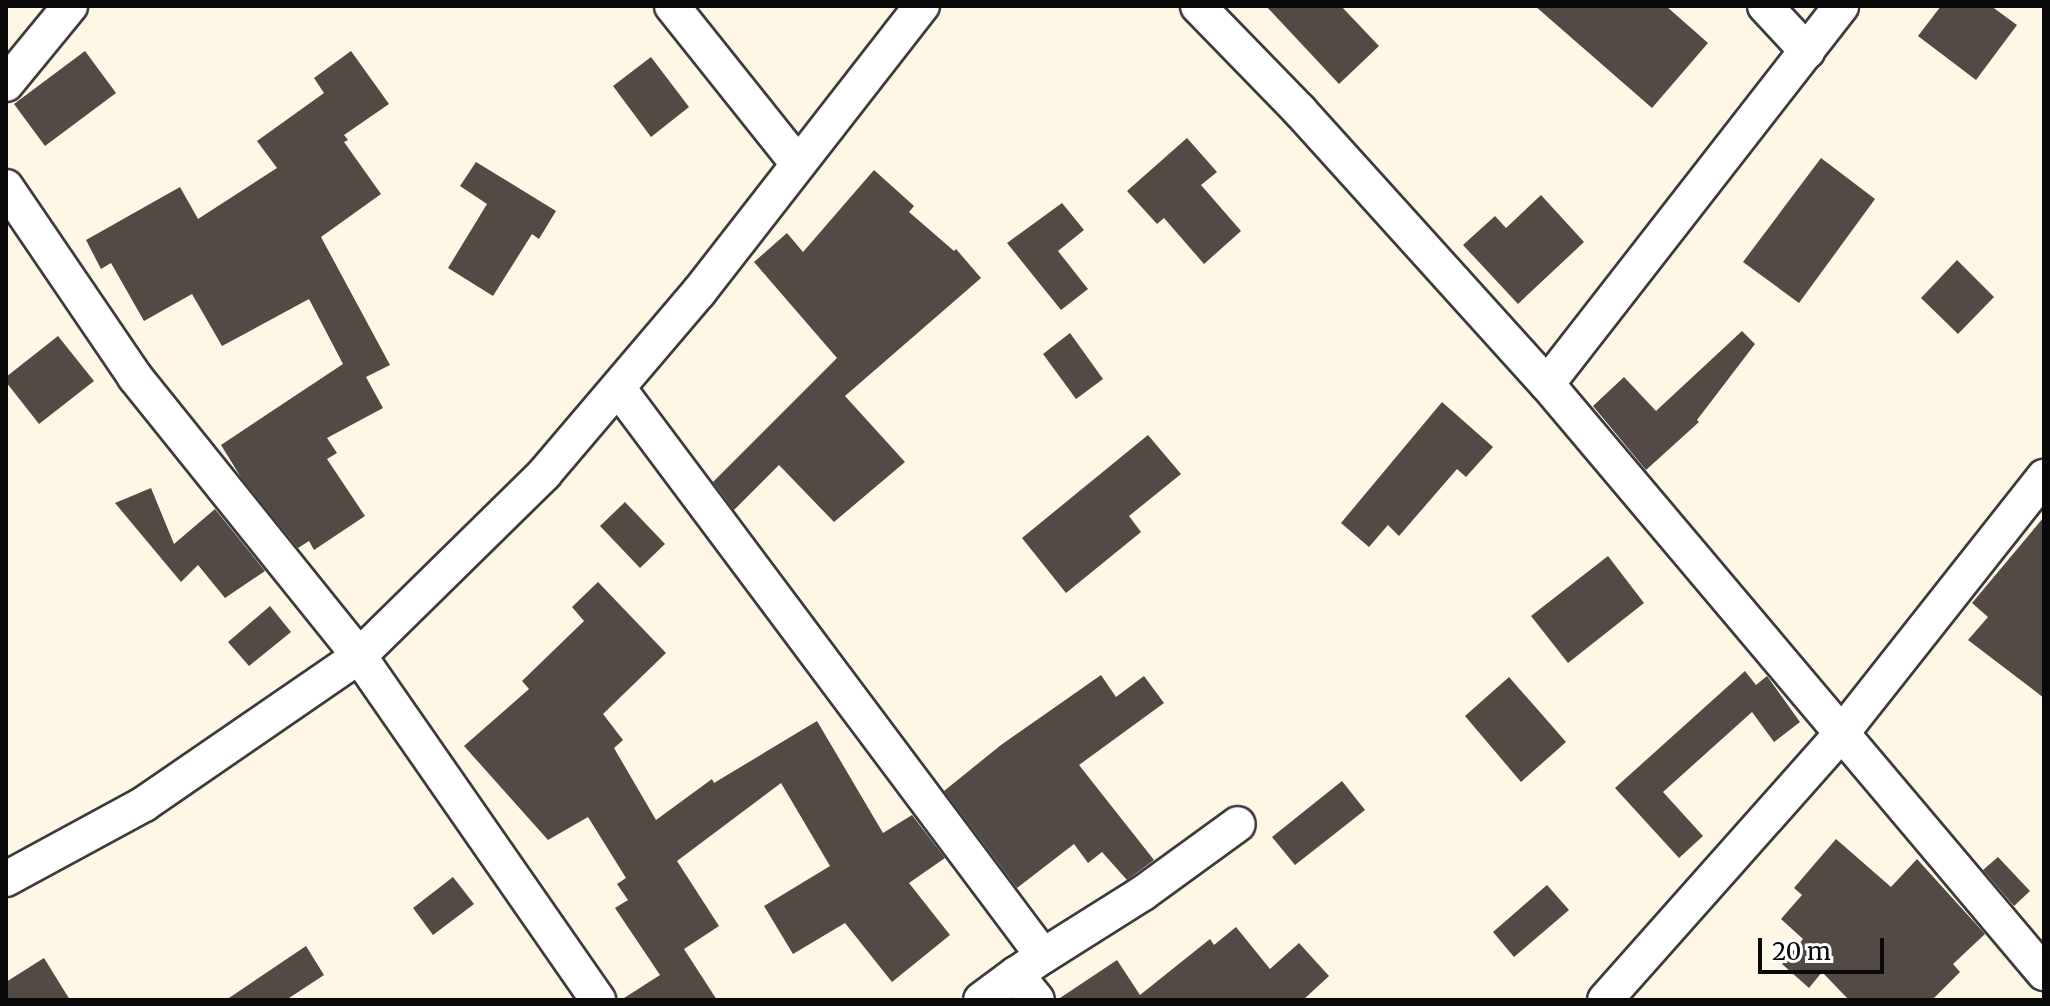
<!DOCTYPE html>
<html>
<head>
<meta charset="utf-8">
<style>
	body { margin:0 }
	#map { position:relative; width:2050px; height:1006px; overflow:hidden; background:#fff7e6; font-family:Merriweather,serif }
	div>[style] { position:absolute }
	.building>* { inset:0; background:#534945 }
	.roads { filter:drop-shadow(2px 0 #3c3c3c) drop-shadow(-2px 0 #3c3c3c) drop-shadow(0 2px #3c3c3c) drop-shadow(0 -2px #3c3c3c) }
	.street>* { height:34px; margin:-17px; padding:0 17px; transform-origin:17px; border-radius:17px; background:#fff }
	span { translate:-50% -50%; white-space:nowrap; text-align:center; line-height:1.15; -webkit-text-stroke:8px #fff; paint-order:stroke }
	.frame { position:absolute; inset:0; border:8px solid #090909; pointer-events:none }
	.scale { position:absolute; left:1758px; top:938px; width:126px; height:36px; box-sizing:border-box; border:4px solid #090909; border-top:0; padding-left:10px; font-size:24px; line-height:28px; white-space:nowrap; color:#090909; -webkit-text-stroke:6px #fff; paint-order:stroke }
</style>
</head>
<body>
<div id="map">
	<div class="building">
		<i style="clip-path:polygon(1266px 6px,1341px 6px,1379px 46px,1339px 84px)"></i>
		<i style="clip-path:polygon(1535px 6px,1666px 6px,1708px 43px,1652px 108px)"></i>
		<i style="clip-path:polygon(1941px 6px,1991px 6px,2017px 25px,1976px 80px,1918px 36px)"></i>
		<i style="clip-path:polygon(85px 51px,116px 93px,45px 146px,14px 104px)"></i>
		<i style="clip-path:polygon(351px 51px,389px 104px,344px 135px,348px 140px,344px 142px,381px 194px,321px 237px,390px 365px,366px 377px,383px 408px,327px 438px,337px 453px,327px 459px,365px 516px,314px 550px,309px 541px,298px 548px,242px 479px,221px 445px,343px 364px,309px 299px,222px 346px,192px 294px,144px 321px,111px 263px,101px 269px,86px 240px,180px 187px,198px 219px,277px 168px,257px 141px,324px 93px,314px 78px)"></i>
		<i style="clip-path:polygon(651px 57px,689px 107px,651px 137px,613px 86px)"></i>
		<i style="clip-path:polygon(1187px 138px,1217px 172px,1201px 185px,1241px 231px,1204px 264px,1164px 218px,1157px 224px,1127px 191px)"></i>
		<i style="clip-path:polygon(1821px 158px,1875px 199px,1799px 303px,1743px 262px)"></i>
		<i style="clip-path:polygon(476px 162px,556px 211px,539px 239px,532px 234px,493px 296px,448px 268px,487px 204px,460px 186px)"></i>
		<i style="clip-path:polygon(874px 170px,914px 206px,909px 212px,954px 251px,956px 249px,981px 278px,845px 396px,905px 462px,834px 522px,779px 465px,734px 510px,713px 482px,837px 358px,754px 262px,787px 233px,803px 252px)"></i>
		<i style="clip-path:polygon(1541px 195px,1584px 242px,1518px 304px,1463px 245px,1495px 216px,1506px 228px)"></i>
		<i style="clip-path:polygon(1062px 203px,1084px 230px,1058px 251px,1088px 289px,1061px 310px,1007px 243px)"></i>
		<i style="clip-path:polygon(1957px 260px,1994px 297px,1958px 334px,1921px 298px)"></i>
		<i style="clip-path:polygon(1742px 331px,1755px 344px,1697px 420px,1699px 422px,1646px 470px,1593px 406px,1624px 377px,1656px 411px)"></i>
		<i style="clip-path:polygon(1070px 333px,1103px 379px,1076px 399px,1043px 354px)"></i>
		<i style="clip-path:polygon(58px 336px,94px 381px,39px 424px,6px 382px,6px 377px)"></i>
		<i style="clip-path:polygon(1442px 402px,1493px 447px,1466px 477px,1457px 469px,1399px 536px,1388px 525px,1369px 547px,1341px 523px)"></i>
		<i style="clip-path:polygon(1148px 435px,1181px 474px,1129px 516px,1141px 532px,1066px 593px,1022px 538px)"></i>
		<i style="clip-path:polygon(151px 488px,174px 544px,215px 509px,265px 571px,225px 598px,198px 565px,181px 582px,115px 503px)"></i>
		<i style="clip-path:polygon(625px 502px,665px 544px,640px 568px,600px 526px)"></i>
		<i style="clip-path:polygon(2044px 517px,2044px 698px,1968px 640px,1988px 617px,1972px 603px)"></i>
		<i style="clip-path:polygon(1608px 556px,1644px 603px,1568px 663px,1531px 616px)"></i>
		<i style="clip-path:polygon(598px 582px,666px 653px,603px 714px,623px 740px,614px 748px,656px 820px,712px 779px,714px 783px,817px 721px,883px 833px,912px 815px,945px 858px,909px 883px,950px 935px,892px 982px,845px 923px,793px 954px,764px 906px,830px 866px,781px 783px,677px 861px,719px 926px,684px 949px,717px 1000px,621px 1000px,660px 975px,615px 908px,628px 900px,617px 884px,626px 878px,588px 817px,548px 840px,464px 746px,529px 689px,522px 681px,584px 621px,572px 607px)"></i>
		<i style="clip-path:polygon(270px 606px,291px 632px,249px 666px,228px 642px)"></i>
		<i style="clip-path:polygon(1745px 671px,1756px 685px,1767px 676px,1800px 722px,1774px 742px,1752px 712px,1663px 792px,1703px 836px,1679px 858px,1615px 788px)"></i>
		<i style="clip-path:polygon(1101px 675px,1116px 697px,1144px 676px,1164px 703px,1079px 765px,1154px 860px,1127px 880px,1102px 852px,1088px 863px,1074px 844px,1017px 888px,944px 791px,1001px 745px)"></i>
		<i style="clip-path:polygon(1509px 677px,1566px 742px,1521px 782px,1465px 716px)"></i>
		<i style="clip-path:polygon(1342px 781px,1365px 810px,1295px 865px,1272px 837px)"></i>
		<i style="clip-path:polygon(1836px 839px,1891px 887px,1917px 859px,1985px 934px,1953px 964px,1960px 972px,1932px 1000px,1849px 1000px,1822px 972px,1809px 988px,1782px 964px,1803px 939px,1781px 919px,1802px 895px,1794px 888px)"></i>
		<i style="clip-path:polygon(1998px 857px,2030px 891px,2014px 906px,1983px 870px)"></i>
		<i style="clip-path:polygon(453px 877px,474px 904px,433px 935px,413px 908px)"></i>
		<i style="clip-path:polygon(1547px 885px,1569px 910px,1514px 957px,1493px 932px)"></i>
		<i style="clip-path:polygon(1236px 927px,1270px 969px,1299px 943px,1329px 976px,1303px 1000px,1057px 1000px,1117px 960px,1140px 995px,1210px 939px,1214px 945px)"></i>
		<i style="clip-path:polygon(306px 946px,324px 975px,286px 1000px,226px 1000px)"></i>
		<i style="clip-path:polygon(44px 958px,70px 1000px,6px 1000px,6px 982px)"></i>
	</div>
	<div class="roads">
		<div class="street">
			<i style="left:672px;top:6px;width:202px;rotate:51.4deg"></i>
			<i style="left:1198px;top:6px;width:146px;rotate:45.8deg"></i>
			<i style="left:1300px;top:111px;width:368px;rotate:47.9deg"></i>
			<i style="left:1547px;top:384px;width:771px;rotate:49.84deg"></i>
			<i style="left:1765px;top:6px;width:62px;rotate:47deg"></i>
			<i style="left:6px;top:84px;width:101px;rotate:-50.6deg"></i>
			<i style="left:6px;top:187px;width:230px;rotate:55.8deg"></i>
			<i style="left:135px;top:377px;width:358px;rotate:51.2deg"></i>
			<i style="left:359px;top:656px;width:419px;rotate:55.2deg"></i>
			<i style="left:1547px;top:384px;width:479px;rotate:-52.1deg"></i>
			<i style="left:618px;top:388px;width:709px;rotate:53.19deg"></i>
			<i style="left:1043px;top:956px;width:32px;rotate:146deg"></i>
			<i style="left:1016px;top:974px;width:33px;rotate:51deg"></i>
			<i style="left:6px;top:879px;width:157px;rotate:-28.5deg"></i>
			<i style="left:144px;top:804px;width:261px;rotate:-34.5deg"></i>
			<i style="left:359px;top:656px;width:260px;rotate:-44.5deg"></i>
			<i style="left:544px;top:474px;width:239px;rotate:-49.6deg"></i>
			<i style="left:699px;top:292px;width:363px;rotate:-52.1deg"></i>
			<i style="left:1043px;top:956px;width:118px;rotate:-32.2deg"></i>
			<i style="left:1143px;top:893px;width:117px;rotate:-36deg"></i>
			<i style="left:981px;top:1000px;width:44px;rotate:-36.6deg"></i>
			<i style="left:1605px;top:1000px;width:356px;rotate:-48.4deg"></i>
			<i style="left:1841px;top:734px;width:328px;rotate:-51.7deg"></i>
		</div>
	</div>
	<div class="frame"></div>
	<div class="scale">20 m</div>
</div>
</body>
</html>
